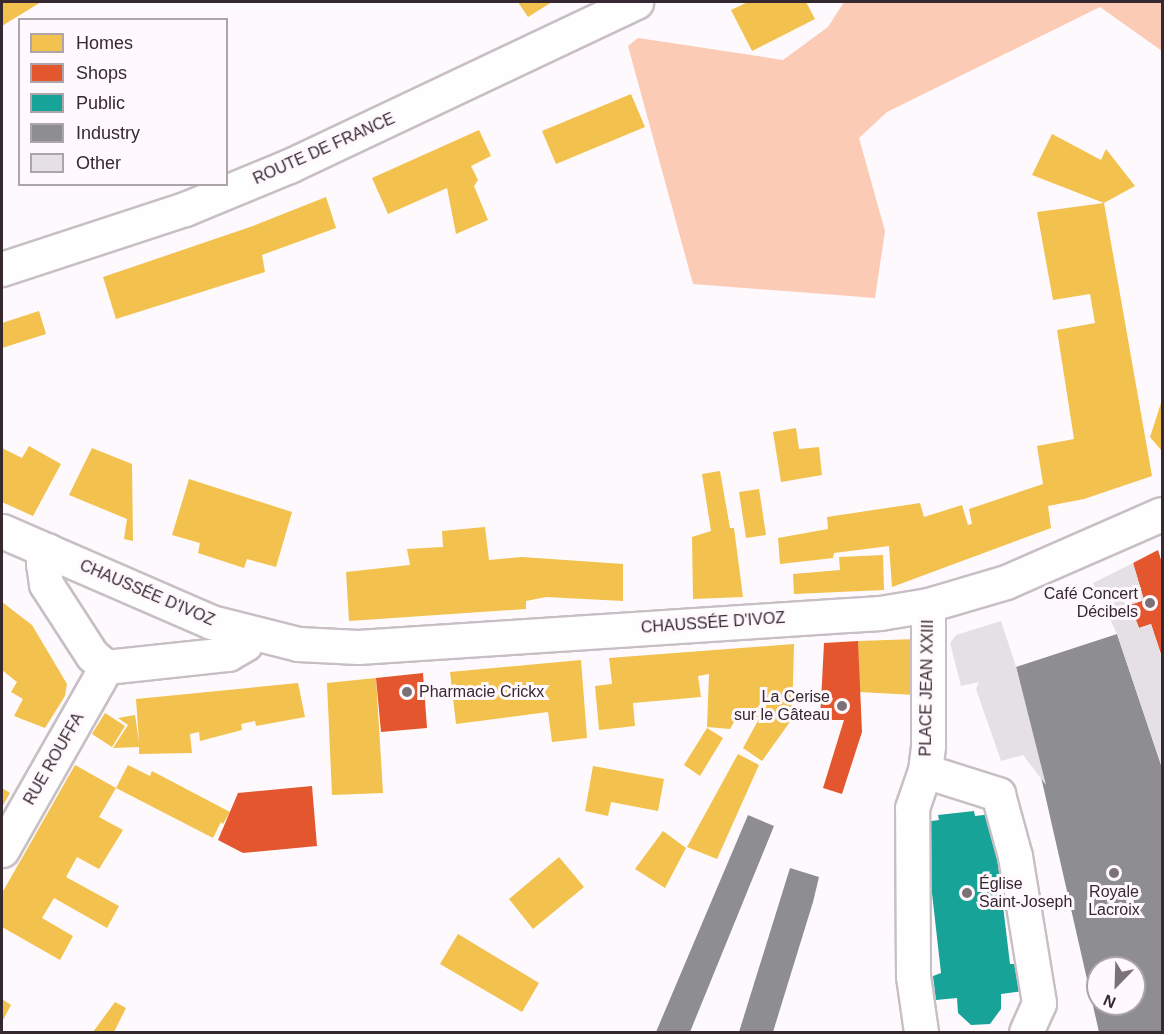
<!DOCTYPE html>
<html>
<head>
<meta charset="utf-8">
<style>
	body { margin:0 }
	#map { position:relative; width:1164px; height:1034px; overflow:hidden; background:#fef9fc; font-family:Helvetica,sans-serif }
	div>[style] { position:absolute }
	.forest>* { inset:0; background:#fccbb6 }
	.homes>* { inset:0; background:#f2c14e }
	.shops>* { inset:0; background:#e4572e }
	.public>* { inset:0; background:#17a398 }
	.industry>* { inset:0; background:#8d8d92 }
	.building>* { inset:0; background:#e5dfe6 }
	.roads { filter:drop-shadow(2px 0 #c8bfc4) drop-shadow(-2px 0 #c8bfc4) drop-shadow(0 2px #c8bfc4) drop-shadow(0 -2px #c8bfc4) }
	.street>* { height:33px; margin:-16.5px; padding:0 16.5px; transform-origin:16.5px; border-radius:16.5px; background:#fffeff }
	.secondary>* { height:33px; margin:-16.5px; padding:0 16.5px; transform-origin:16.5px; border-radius:16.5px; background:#fffeff }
	.dots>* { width:16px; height:16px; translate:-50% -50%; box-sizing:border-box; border:3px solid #fff8fc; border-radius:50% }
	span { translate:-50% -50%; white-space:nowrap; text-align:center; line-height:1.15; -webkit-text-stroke:6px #fff8fc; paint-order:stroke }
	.street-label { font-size:16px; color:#352830 }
	.poi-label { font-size:16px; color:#352830 }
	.right { translate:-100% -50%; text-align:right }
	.left { translate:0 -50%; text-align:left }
	.frame { position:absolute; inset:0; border:3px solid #352830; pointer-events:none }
	.legend { position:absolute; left:18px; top:18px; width:210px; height:168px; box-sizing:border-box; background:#fff8fc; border:2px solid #aea5aa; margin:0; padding:8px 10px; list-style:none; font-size:18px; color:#352830 }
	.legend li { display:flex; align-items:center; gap:12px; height:30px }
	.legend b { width:30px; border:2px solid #aea5aa }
	.north { position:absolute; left:1086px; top:956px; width:60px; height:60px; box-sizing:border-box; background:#fff8fc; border:2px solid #aea5aa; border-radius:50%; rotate:203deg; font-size:16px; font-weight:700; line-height:24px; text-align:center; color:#352830 }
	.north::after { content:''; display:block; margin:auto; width:21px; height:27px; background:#7b7177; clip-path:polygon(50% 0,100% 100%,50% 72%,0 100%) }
</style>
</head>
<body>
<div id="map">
	<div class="forest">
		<i style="clip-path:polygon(844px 2px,1162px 2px,1162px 51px,1100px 7px,887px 112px,859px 138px,885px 231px,875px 298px,693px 284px,628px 46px,638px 38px,783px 60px,828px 27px)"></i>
	</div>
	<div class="homes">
		<i style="clip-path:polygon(2px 2px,41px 2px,2px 26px)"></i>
		<i style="clip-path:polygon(518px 2px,552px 2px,528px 17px)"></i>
		<i style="clip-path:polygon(748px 2px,806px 2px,815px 19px,752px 51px,731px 10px)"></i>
		<i style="clip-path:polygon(631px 94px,645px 127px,556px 164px,542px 131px)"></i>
		<i style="clip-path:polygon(479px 130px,491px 156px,471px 166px,478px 180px,474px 186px,488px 220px,456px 234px,447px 188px,388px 214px,372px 178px)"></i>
		<i style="clip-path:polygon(1052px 134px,1101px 160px,1106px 149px,1135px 186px,1104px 203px,1032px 175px)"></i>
		<i style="clip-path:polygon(326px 197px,336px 228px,262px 255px,265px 272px,116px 319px,103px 277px,253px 226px)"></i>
		<i style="clip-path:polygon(1104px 203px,1152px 476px,1084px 499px,1048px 506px,1051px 528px,892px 587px,889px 546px,834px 553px,833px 558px,780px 564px,778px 538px,828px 529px,827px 517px,920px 503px,924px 517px,962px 505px,968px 525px,972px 524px,969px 509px,1043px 484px,1037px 446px,1074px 439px,1057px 330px,1095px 323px,1090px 294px,1053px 300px,1037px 212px)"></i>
		<i style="clip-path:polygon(39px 311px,46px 334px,2px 348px,2px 323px)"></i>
		<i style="clip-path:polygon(1162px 400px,1162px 451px,1150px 437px)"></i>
		<i style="clip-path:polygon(796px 428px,799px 449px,819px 447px,822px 475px,781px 482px,773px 432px)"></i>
		<i style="clip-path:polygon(29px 446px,61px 464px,33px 516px,2px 502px,2px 448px,22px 458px)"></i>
		<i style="clip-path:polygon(92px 448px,132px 464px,133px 541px,124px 539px,127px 519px,69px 495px)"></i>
		<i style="clip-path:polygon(720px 471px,730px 528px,734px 528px,743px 597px,693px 599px,692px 537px,711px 531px,702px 474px)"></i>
		<i style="clip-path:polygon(189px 479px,292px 512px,276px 567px,247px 559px,244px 568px,198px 553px,200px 543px,172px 535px)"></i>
		<i style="clip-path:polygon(759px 489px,766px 535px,746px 538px,739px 492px)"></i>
		<i style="clip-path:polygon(485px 527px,489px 560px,522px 557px,623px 564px,623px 601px,546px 597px,526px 601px,526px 609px,349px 621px,346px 572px,410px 565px,407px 549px,443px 547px,442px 531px)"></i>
		<i style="clip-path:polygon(883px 555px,884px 590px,794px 594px,793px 574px,840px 570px,839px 557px)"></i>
		<i style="clip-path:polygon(2px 602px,32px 625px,67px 684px,65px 696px,45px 728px,14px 716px,23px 699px,11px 692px,17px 682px,2px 670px)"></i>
		<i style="clip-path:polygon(917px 639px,915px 695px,859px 692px,858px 641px)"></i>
		<i style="clip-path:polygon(794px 644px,792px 719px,762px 761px,743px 748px,760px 717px,738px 715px,730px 729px,707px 727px,709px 674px,698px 676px,701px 697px,633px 703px,635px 726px,599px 730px,595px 686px,612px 684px,609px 658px)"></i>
		<i style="clip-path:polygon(581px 660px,587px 738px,552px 742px,548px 712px,456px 724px,450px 672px)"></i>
		<i style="clip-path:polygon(376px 678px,383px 793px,332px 795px,327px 683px)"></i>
		<i style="clip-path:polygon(298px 683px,305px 717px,256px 726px,255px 721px,241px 724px,242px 730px,200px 741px,199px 732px,190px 734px,192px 753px,139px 754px,139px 747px,113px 748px,128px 725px,118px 718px,135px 715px,139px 742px,136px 699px)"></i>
		<i style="clip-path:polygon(105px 713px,125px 726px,112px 747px,92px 734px)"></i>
		<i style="clip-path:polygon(707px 728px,723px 738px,700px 776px,684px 765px)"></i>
		<i style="clip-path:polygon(738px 754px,759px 765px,717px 859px,687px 847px)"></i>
		<i style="clip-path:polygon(75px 765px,116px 788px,99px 817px,123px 830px,99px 869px,77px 857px,66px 877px,119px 906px,107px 928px,54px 898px,42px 918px,73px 936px,60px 960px,2px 927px,2px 893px)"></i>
		<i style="clip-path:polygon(128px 765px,150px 776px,152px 771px,230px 812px,223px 824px,221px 822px,213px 838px,116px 788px)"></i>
		<i style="clip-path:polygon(593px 766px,664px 779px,658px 811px,611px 802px,608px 816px,585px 811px)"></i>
		<i style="clip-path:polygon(2px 788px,10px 793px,2px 807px)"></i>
		<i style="clip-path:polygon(663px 831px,686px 848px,665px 888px,635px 869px)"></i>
		<i style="clip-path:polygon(559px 857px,584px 887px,533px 929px,509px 899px)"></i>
		<i style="clip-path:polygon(458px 934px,539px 983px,522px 1012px,440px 964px)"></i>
		<i style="clip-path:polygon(2px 999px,11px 1005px,2px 1022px)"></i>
		<i style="clip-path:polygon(115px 1002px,126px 1008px,114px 1032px,93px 1032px)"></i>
	</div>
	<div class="shops">
		<i style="clip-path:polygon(1158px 550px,1162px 563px,1162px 657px,1151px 624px,1139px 628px,1130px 605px,1144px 600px,1133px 563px)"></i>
		<i style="clip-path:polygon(858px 641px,862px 732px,842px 794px,823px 788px,844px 720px,820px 720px,824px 643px)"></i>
		<i style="clip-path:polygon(423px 673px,427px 728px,381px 732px,376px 678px)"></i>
		<i style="clip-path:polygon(312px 786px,317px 846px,243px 853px,218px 840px,238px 793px)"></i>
	</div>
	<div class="public">
		<i style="clip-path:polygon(974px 811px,975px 816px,992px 814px,1010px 964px,1020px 964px,1023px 991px,1001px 994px,1001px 1009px,990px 1024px,971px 1025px,958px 1013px,957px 998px,936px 1000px,933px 976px,941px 973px,924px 822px,939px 820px,938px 815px)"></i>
	</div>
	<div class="industry">
		<i style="clip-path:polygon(evenodd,1117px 634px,1162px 768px,1162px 1032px,1099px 1032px,1016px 667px,1117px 634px,1098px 968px,1134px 968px,1134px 1004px,1098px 1004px,1098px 968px)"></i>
		<i style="clip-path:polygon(748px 815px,774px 826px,690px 1032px,656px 1032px)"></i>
		<i style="clip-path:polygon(790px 868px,819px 877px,813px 902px,773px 1032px,739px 1032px)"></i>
	</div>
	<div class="building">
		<i style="clip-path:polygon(1133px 563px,1144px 600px,1130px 605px,1139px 628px,1151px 624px,1162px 659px,1162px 767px,1117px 634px,1093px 583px)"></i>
		<i style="clip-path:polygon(1001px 621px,1017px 670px,1046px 785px,1023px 755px,1001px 761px,976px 689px,979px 682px,961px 686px,950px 643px,956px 635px)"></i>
	</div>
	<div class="roads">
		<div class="street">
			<i style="left:47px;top:550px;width:14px;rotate:107deg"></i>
			<i style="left:43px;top:563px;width:21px;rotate:82deg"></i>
			<i style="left:46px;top:584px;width:85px;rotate:57.1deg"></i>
			<i style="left:92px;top:655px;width:18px;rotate:41deg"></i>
			<i style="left:106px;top:667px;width:123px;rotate:-6.1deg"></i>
			<i style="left:228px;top:654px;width:20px;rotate:-30deg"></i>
			<i style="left:245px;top:644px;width:11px;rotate:-75deg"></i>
			<i style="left:925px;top:771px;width:77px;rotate:17.5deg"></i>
			<i style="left:998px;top:794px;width:64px;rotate:74.7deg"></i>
			<i style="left:1015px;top:856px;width:149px;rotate:80.7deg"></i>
			<i style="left:1039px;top:1003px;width:32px;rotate:114deg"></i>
			<i style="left:2px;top:850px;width:210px;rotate:-60.4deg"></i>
			<i style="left:921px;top:1032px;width:57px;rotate:-98.1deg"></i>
			<i style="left:913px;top:976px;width:168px;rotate:-90.3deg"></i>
			<i style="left:912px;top:808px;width:39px;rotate:-71deg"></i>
			<i style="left:925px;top:771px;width:26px;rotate:-83deg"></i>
			<i style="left:928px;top:745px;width:140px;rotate:-90deg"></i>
		</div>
		<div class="secondary">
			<i style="left:2px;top:269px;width:193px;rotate:-18.2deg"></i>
			<i style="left:185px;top:209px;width:113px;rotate:-22.5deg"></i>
			<i style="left:289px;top:166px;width:384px;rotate:-25.3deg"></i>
			<i style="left:2px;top:531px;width:228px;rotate:23.5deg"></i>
			<i style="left:211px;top:622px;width:90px;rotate:14.2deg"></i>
			<i style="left:298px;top:644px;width:60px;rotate:2.9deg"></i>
			<i style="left:358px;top:647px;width:523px;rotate:-3.73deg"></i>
			<i style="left:880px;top:613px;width:49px;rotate:-9.5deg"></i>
			<i style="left:928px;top:605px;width:81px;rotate:-16.4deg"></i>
			<i style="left:1006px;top:582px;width:170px;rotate:-23.6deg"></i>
		</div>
	</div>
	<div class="dots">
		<i style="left:1150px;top:603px;background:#7b7177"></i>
		<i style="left:407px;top:692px;background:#7b7177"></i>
		<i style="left:842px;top:706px;background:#7b7177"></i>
		<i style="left:1114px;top:873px;background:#7b7177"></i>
		<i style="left:967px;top:893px;background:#7b7177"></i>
	</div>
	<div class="street-label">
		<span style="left:324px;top:149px;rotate:-24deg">ROUTE DE FRANCE</span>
		<span style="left:147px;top:593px;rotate:23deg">CHAUSSÉE D'IVOZ</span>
		<span style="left:713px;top:623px;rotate:-4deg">CHAUSSÉE D'IVOZ</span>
		<span style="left:927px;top:688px;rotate:-89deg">PLACE JEAN XXIII</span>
		<span style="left:54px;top:759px;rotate:-60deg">RUE ROUFFA</span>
	</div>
	<div class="poi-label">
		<span class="right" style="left:1138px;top:603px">Café Concert<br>Décibels</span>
		<span class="left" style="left:419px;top:692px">Pharmacie Crickx</span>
		<span class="right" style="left:830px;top:706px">La Cerise<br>sur le Gâteau</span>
		<span class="left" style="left:979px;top:893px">Église<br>Saint-Joseph</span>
		<span style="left:1114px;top:901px">Royale<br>Lacroix</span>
	</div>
	<div class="frame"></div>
	<ul class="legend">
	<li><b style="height:16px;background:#f2c14e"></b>Homes</li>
	<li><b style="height:16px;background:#e4572e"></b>Shops</li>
	<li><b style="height:16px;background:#17a398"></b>Public</li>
	<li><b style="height:16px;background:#8d8d92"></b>Industry</li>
	<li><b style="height:16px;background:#e5dfe6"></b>Other</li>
	</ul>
	<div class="north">N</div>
</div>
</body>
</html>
